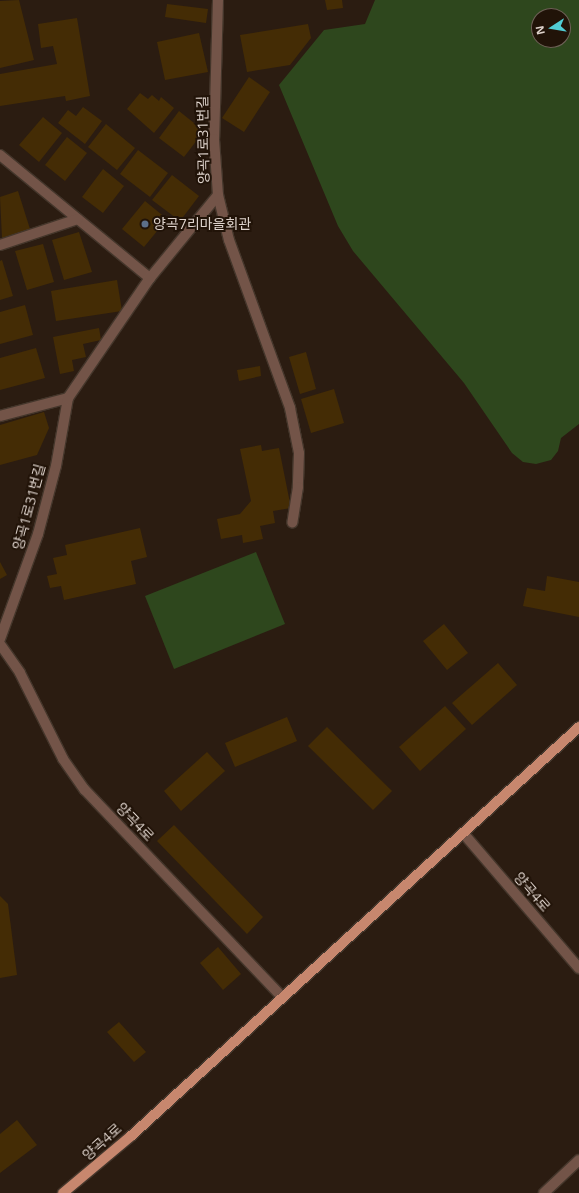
<!DOCTYPE html>
<html>
<head>
<meta charset="utf-8">
<style>
	body { margin:0 }
	#map { position:relative; width:579px; height:1193px; overflow:hidden; background:#2b1c11; font-family:"Open Sans","Noto Sans KR",sans-serif }
	div>[style] { position:absolute }
	.green>* { inset:0; background:#2e471d }
	.building>* { inset:0; background:#442c05 }
	.roads { filter:drop-shadow(1px 0 #44362b) drop-shadow(-1px 0 #44362b) drop-shadow(0 1px #44362b) drop-shadow(0 -1px #44362b) }
	.minor>* { height:10px; margin:-5px; padding:0 5px; transform-origin:5px; border-radius:5px; background:#735448 }
	.major>* { height:10px; margin:-5px; padding:0 5px; transform-origin:5px; border-radius:5px; background:#c7876e }
	.dots>* { width:11px; height:11px; translate:-50% -50%; box-sizing:border-box; border:2px solid #211308; border-radius:50% }
	span { translate:-50% -50%; white-space:nowrap; text-align:center; line-height:1.15; -webkit-text-stroke:4px #211308; paint-order:stroke }
	.street-label { font-size:14px; color:#ded3cc }
	.poi-label { font-size:14px; color:#ded3cc }
	.left { translate:0 -50%; text-align:left }
	.north { position:absolute; left:531px; top:8px; width:40px; height:40px; box-sizing:border-box; background:#211308; border:1px solid #6d6056; border-radius:50%; rotate:258deg; font-size:11px; font-weight:700; line-height:16px; text-align:center; color:#ded3cc }
	.north::after { content:''; display:block; margin:auto; width:14px; height:18px; background:#51ccd4; clip-path:polygon(50% 0,100% 100%,50% 72%,0 100%) }
</style>
</head>
<body>
<div id="map">
	<div class="green">
		<i style="clip-path:polygon(evenodd,375px 0,579px 0,579px 424px,561px 438px,558px 451px,551px 460px,536px 464px,523px 462px,512px 453px,464px 383px,353px 251px,338px 226px,279px 85px,324px 30px,365px 24px,375px 0,539px 16px,563px 16px,563px 40px,539px 40px,539px 16px)"></i>
		<i style="clip-path:polygon(256px 552px,285px 624px,174px 669px,145px 596px)"></i>
	</div>
	<div class="building">
		<i style="clip-path:polygon(19px 0,34px 60px,0 68px,0 1px)"></i>
		<i style="clip-path:polygon(325px 0,342px 0,343px 8px,327px 10px)"></i>
		<i style="clip-path:polygon(167px 4px,208px 9px,206px 23px,165px 17px)"></i>
		<i style="clip-path:polygon(77px 18px,90px 96px,66px 101px,65px 96px,0 106px,0 74px,57px 64px,53px 46px,41px 48px,38px 24px)"></i>
		<i style="clip-path:polygon(308px 24px,311px 38px,290px 65px,247px 72px,240px 35px)"></i>
		<i style="clip-path:polygon(199px 33px,208px 72px,165px 80px,157px 42px)"></i>
		<i style="clip-path:polygon(249px 77px,270px 92px,244px 132px,222px 118px)"></i>
		<i style="clip-path:polygon(140px 93px,148px 99px,152px 95px,159px 101px,161px 97px,174px 108px,154px 133px,127px 109px)"></i>
		<i style="clip-path:polygon(83px 107px,102px 121px,85px 144px,58px 123px,68px 110px,76px 116px)"></i>
		<i style="clip-path:polygon(179px 111px,204px 131px,184px 157px,159px 138px)"></i>
		<i style="clip-path:polygon(43px 117px,62px 133px,39px 162px,19px 145px)"></i>
		<i style="clip-path:polygon(106px 124px,135px 148px,117px 170px,88px 147px)"></i>
		<i style="clip-path:polygon(67px 137px,87px 153px,65px 181px,45px 165px)"></i>
		<i style="clip-path:polygon(138px 150px,168px 173px,150px 197px,120px 174px)"></i>
		<i style="clip-path:polygon(103px 169px,124px 186px,103px 213px,82px 197px)"></i>
		<i style="clip-path:polygon(172px 175px,199px 196px,180px 221px,152px 200px)"></i>
		<i style="clip-path:polygon(18px 191px,30px 229px,2px 238px,0 197px)"></i>
		<i style="clip-path:polygon(145px 201px,167px 219px,144px 247px,122px 229px)"></i>
		<i style="clip-path:polygon(79px 232px,92px 272px,64px 280px,52px 240px)"></i>
		<i style="clip-path:polygon(43px 244px,54px 282px,27px 290px,15px 251px)"></i>
		<i style="clip-path:polygon(2px 260px,13px 296px,0 300px,0 261px)"></i>
		<i style="clip-path:polygon(117px 280px,122px 311px,56px 321px,51px 291px)"></i>
		<i style="clip-path:polygon(25px 305px,33px 335px,0 344px,0 312px)"></i>
		<i style="clip-path:polygon(99px 328px,101px 340px,83px 344px,86px 357px,72px 360px,74px 371px,60px 374px,53px 337px)"></i>
		<i style="clip-path:polygon(36px 348px,45px 378px,0 390px,0 358px)"></i>
		<i style="clip-path:polygon(306px 352px,316px 389px,300px 394px,289px 357px)"></i>
		<i style="clip-path:polygon(260px 366px,261px 376px,239px 381px,237px 370px)"></i>
		<i style="clip-path:polygon(334px 389px,344px 423px,311px 433px,301px 399px)"></i>
		<i style="clip-path:polygon(44px 412px,49px 428px,37px 455px,0 465px,0 425px)"></i>
		<i style="clip-path:polygon(261px 445px,262px 451px,279px 448px,291px 508px,273px 511px,275px 523px,260px 526px,263px 539px,243px 543px,242px 535px,221px 539px,217px 519px,240px 514px,251px 501px,240px 449px)"></i>
		<i style="clip-path:polygon(140px 528px,147px 557px,131px 561px,136px 584px,64px 600px,61px 586px,50px 588px,47px 576px,57px 574px,53px 558px,67px 555px,65px 545px)"></i>
		<i style="clip-path:polygon(0 562px,7px 575px,0 579px)"></i>
		<i style="clip-path:polygon(547px 576px,579px 582px,579px 617px,523px 606px,527px 588px,545px 591px)"></i>
		<i style="clip-path:polygon(444px 624px,468px 653px,447px 670px,423px 641px)"></i>
		<i style="clip-path:polygon(498px 663px,517px 685px,472px 725px,452px 703px)"></i>
		<i style="clip-path:polygon(445px 706px,466px 729px,420px 771px,399px 747px)"></i>
		<i style="clip-path:polygon(287px 717px,297px 741px,235px 767px,225px 743px)"></i>
		<i style="clip-path:polygon(327px 727px,392px 791px,373px 810px,308px 746px)"></i>
		<i style="clip-path:polygon(207px 752px,225px 771px,181px 811px,164px 791px)"></i>
		<i style="clip-path:polygon(174px 825px,263px 917px,247px 934px,157px 841px)"></i>
		<i style="clip-path:polygon(0 896px,8px 904px,17px 975px,0 978px)"></i>
		<i style="clip-path:polygon(218px 947px,241px 974px,223px 990px,200px 963px)"></i>
		<i style="clip-path:polygon(119px 1022px,146px 1052px,134px 1062px,107px 1032px)"></i>
		<i style="clip-path:polygon(17px 1120px,37px 1145px,0 1173px,0 1134px)"></i>
	</div>
	<div class="roads">
		<div class="minor">
			<i style="left:218px;top:0;width:139px;rotate:91.6deg"></i>
			<i style="left:214px;top:139px;width:56px;rotate:85.9deg"></i>
			<i style="left:218px;top:195px;width:46px;rotate:76.3deg"></i>
			<i style="left:229px;top:240px;width:179px;rotate:70deg"></i>
			<i style="left:290px;top:408px;width:46px;rotate:78.7deg"></i>
			<i style="left:299px;top:453px;width:34px;rotate:92deg"></i>
			<i style="left:298px;top:487px;width:36px;rotate:99deg"></i>
			<i style="left:0;top:155px;width:194px;rotate:39.4deg"></i>
			<i style="left:0;top:245px;width:82px;rotate:-18.4deg"></i>
			<i style="left:0;top:416px;width:70px;rotate:-14.8deg"></i>
			<i style="left:0;top:639px;width:112px;rotate:-70.1deg"></i>
			<i style="left:38px;top:534px;width:70px;rotate:-75.2deg"></i>
			<i style="left:56px;top:466px;width:69px;rotate:-80deg"></i>
			<i style="left:68px;top:398px;width:145px;rotate:-55.7deg"></i>
			<i style="left:150px;top:278px;width:107px;rotate:-50.7deg"></i>
			<i style="left:0;top:644px;width:35px;rotate:55deg"></i>
			<i style="left:20px;top:673px;width:96px;rotate:63.4deg"></i>
			<i style="left:63px;top:759px;width:38px;rotate:55deg"></i>
			<i style="left:85px;top:790px;width:286px;rotate:46.4deg"></i>
			<i style="left:464px;top:834px;width:177px;rotate:49.4deg"></i>
			<i style="left:544px;top:1193px;width:48px;rotate:-43.3deg"></i>
		</div>
		<div class="major">
			<i style="left:63px;top:1193px;width:89px;rotate:-40deg"></i>
			<i style="left:131px;top:1136px;width:607px;rotate:-42.39deg"></i>
		</div>
	</div>
	<div class="dots">
		<i style="left:145px;top:224px;background:#5c6f8a"></i>
	</div>
	<div class="street-label">
		<span style="left:203px;top:140px;rotate:-91deg">양곡1로31번길</span>
		<span style="left:29px;top:507px;rotate:-75deg">양곡1로31번길</span>
		<span style="left:135px;top:822px;rotate:46deg">양곡4로</span>
		<span style="left:532px;top:892px;rotate:49deg">양곡4로</span>
		<span style="left:102px;top:1142px;rotate:-42deg">양곡4로</span>
	</div>
	<div class="poi-label">
		<span class="left" style="left:153px;top:224px">양곡7리마을회관</span>
	</div>
	<div class="north">N</div>
</div>
</body>
</html>
